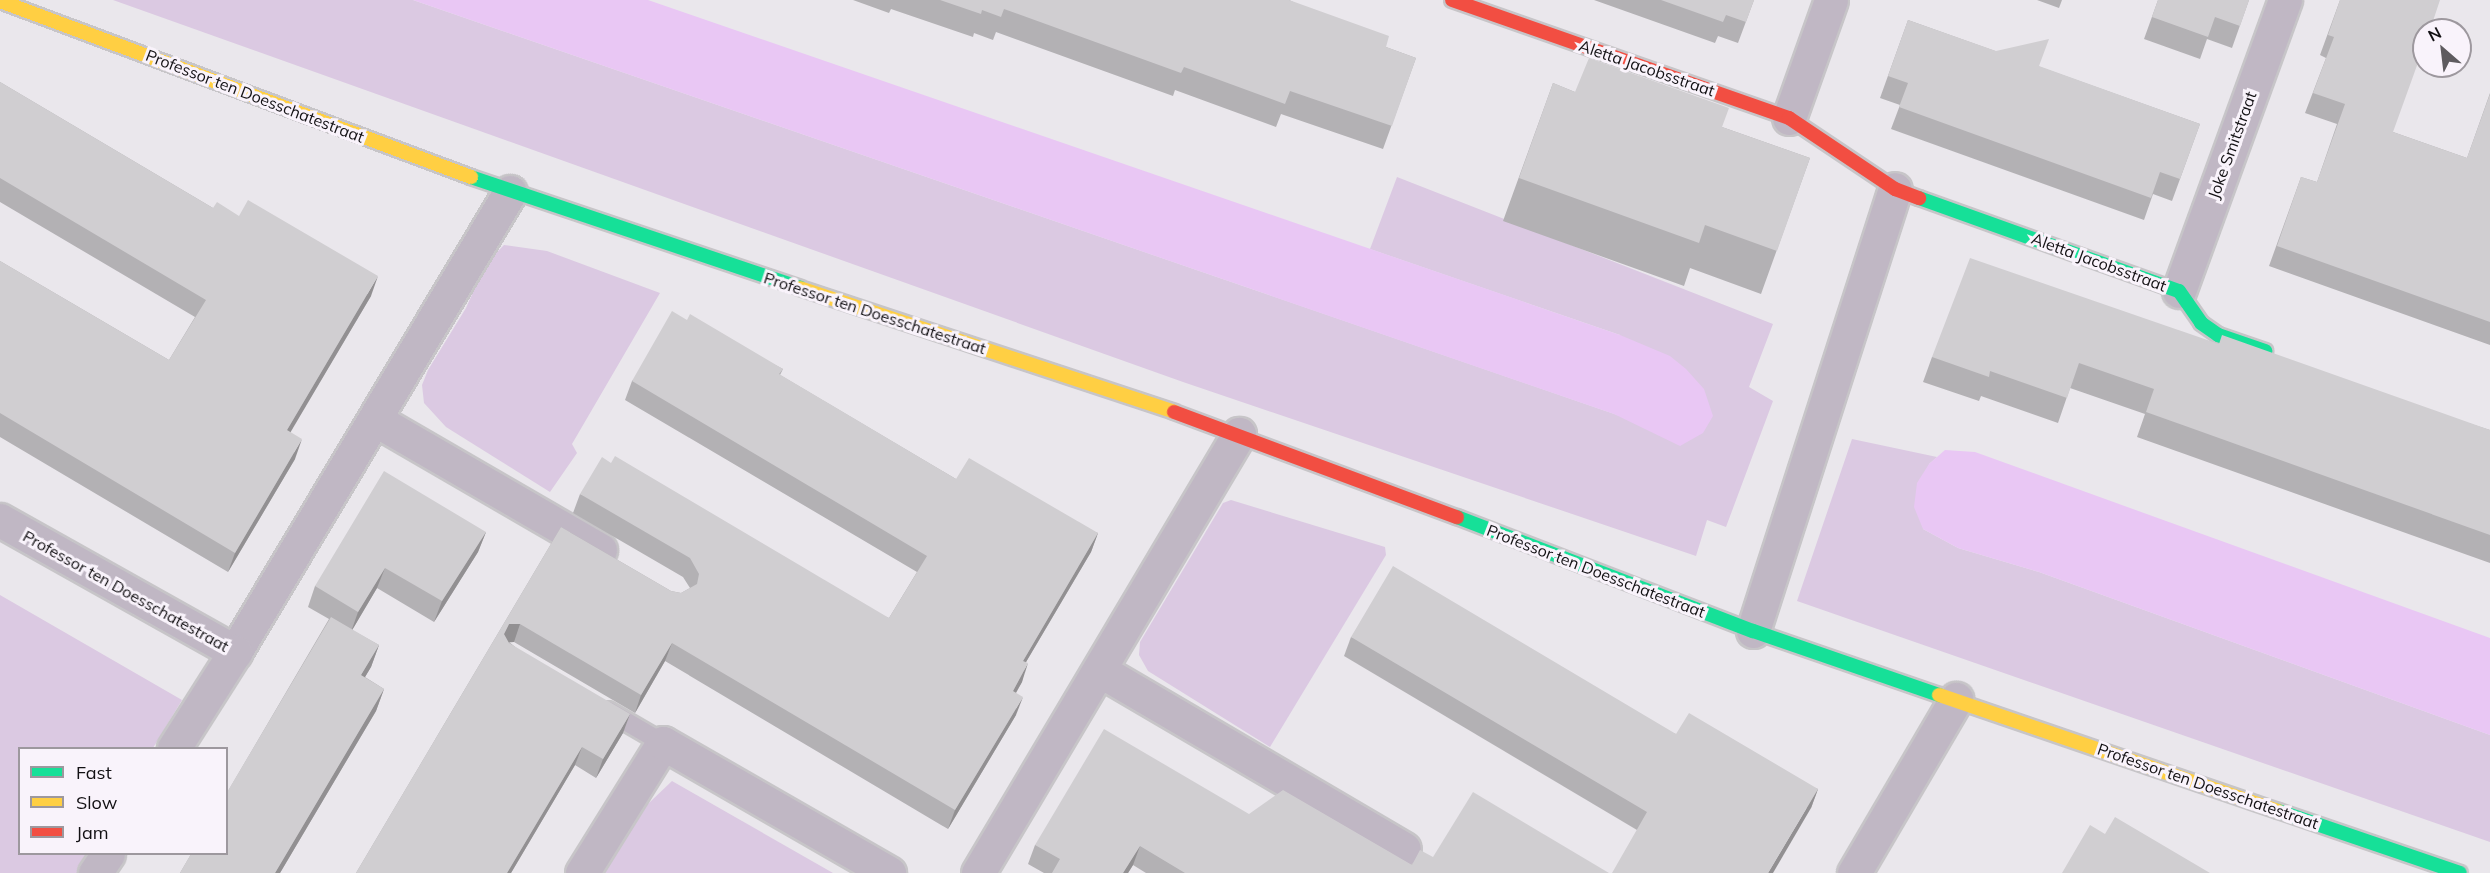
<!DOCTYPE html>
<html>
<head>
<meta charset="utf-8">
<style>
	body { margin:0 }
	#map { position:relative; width:2490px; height:873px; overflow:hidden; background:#eae7ec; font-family:Mulish,sans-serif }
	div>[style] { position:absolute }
	.green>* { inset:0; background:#dbc9e2 }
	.water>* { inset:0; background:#e9c7f4 }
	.roads { filter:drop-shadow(2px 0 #c7c5c8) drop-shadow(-2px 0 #c7c5c8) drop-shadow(0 2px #c7c5c8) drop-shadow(0 -2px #c7c5c8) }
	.lane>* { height:18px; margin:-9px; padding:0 9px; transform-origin:9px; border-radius:9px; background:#c0b7c4 }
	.street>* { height:33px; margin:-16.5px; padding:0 16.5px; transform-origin:16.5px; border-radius:16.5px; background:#c0b7c4 }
	.fast>* { height:14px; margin:-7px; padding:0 7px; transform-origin:7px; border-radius:7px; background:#16e098 }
	.slow>* { height:14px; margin:-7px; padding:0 7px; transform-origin:7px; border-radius:7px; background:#ffcf43 }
	.jam>* { height:14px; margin:-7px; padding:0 7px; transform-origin:7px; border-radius:7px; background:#f24e42 }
	.wall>* { inset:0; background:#b3b1b4 }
	.shaded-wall>* { inset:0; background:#929092 }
	.building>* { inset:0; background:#d0ced1 }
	span { translate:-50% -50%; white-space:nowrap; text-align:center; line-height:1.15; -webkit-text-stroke:6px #f9f3fb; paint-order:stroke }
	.street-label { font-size:16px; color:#121013 }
	.legend { position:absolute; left:18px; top:747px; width:210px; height:108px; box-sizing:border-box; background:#f9f3fb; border:2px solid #9d989e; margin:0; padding:8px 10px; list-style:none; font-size:18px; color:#121013 }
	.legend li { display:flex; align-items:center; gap:12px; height:30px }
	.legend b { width:30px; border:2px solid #9d989e }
	.north { position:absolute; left:2412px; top:18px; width:60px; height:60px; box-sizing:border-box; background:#f9f3fb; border:2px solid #9d989e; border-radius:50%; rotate:332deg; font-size:16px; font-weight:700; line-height:24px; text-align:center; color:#121013 }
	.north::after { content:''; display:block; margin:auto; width:21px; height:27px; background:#5e5b5f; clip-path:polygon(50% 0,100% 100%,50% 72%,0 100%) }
</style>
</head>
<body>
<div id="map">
	<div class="green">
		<i style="clip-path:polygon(113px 0,413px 0,1626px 418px,1620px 335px,1370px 249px,1397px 177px,1773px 324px,1749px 387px,1773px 401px,1726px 527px,1707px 520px,1696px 556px,1183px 382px)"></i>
		<i style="clip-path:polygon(504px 245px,547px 251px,660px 293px,572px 444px,577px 453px,550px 492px,446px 427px,424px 403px,422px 385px,428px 370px,466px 308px,486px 263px)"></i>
		<i style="clip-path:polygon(1852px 439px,1937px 457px,1929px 464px,1923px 529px,1958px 548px,2039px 572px,2490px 735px,2490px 842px,1797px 601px)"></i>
		<i style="clip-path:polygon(1231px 500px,1385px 547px,1386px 555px,1270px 747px,1148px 671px,1139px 655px,1140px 642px,1223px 503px)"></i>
		<i style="clip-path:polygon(0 595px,182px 700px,153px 748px,20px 748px,20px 854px,90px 854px,78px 873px,0 873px)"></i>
		<i style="clip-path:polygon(672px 781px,833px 873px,602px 873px,628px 823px)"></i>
	</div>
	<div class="water">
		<i style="clip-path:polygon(413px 0,648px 0,1620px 335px,1670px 356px,1686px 369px,1704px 389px,1713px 416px,1703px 433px,1680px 446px,1614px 414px)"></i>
		<i style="clip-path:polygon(1945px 450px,1975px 452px,2490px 638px,2490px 735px,2039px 572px,1958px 548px,1923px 529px,1914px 507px,1917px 483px,1929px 464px)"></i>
	</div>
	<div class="roads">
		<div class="lane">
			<i style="left:608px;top:711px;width:64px;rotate:30.2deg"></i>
		</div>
		<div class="street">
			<i style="left:1789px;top:118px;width:125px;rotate:-70.4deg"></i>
			<i style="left:2179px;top:291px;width:310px;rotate:-70deg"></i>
			<i style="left:376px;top:420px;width:259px;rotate:30.1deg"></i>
			<i style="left:0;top:520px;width:270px;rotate:29.3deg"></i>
			<i style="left:235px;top:652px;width:536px;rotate:-59.13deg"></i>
			<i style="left:1753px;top:631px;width:464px;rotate:-72.2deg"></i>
			<i style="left:1101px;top:671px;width:351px;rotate:30.4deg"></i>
			<i style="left:174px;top:748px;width:114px;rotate:-57.6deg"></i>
			<i style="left:95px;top:873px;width:23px;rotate:-56deg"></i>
			<i style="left:582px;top:873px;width:153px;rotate:-58.1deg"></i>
			<i style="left:663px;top:743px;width:261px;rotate:29.9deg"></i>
			<i style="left:978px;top:873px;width:511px;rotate:-59.27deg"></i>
			<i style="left:1854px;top:873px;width:202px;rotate:-59.6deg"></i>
		</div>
		<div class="fast">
			<i style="left:471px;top:177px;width:347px;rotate:18.6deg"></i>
			<i style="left:1919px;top:198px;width:276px;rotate:19.7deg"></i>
			<i style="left:2179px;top:291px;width:39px;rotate:55deg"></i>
			<i style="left:2201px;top:323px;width:21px;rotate:35deg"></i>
			<i style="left:2218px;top:335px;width:50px;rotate:18.8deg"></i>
			<i style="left:1457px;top:517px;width:317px;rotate:21.1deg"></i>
			<i style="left:1753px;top:631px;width:197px;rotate:19deg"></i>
			<i style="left:2278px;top:811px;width:192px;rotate:18.8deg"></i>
		</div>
		<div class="slow">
			<i style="left:0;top:1px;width:503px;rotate:20.49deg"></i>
			<i style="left:800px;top:288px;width:394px;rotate:18.3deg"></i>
			<i style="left:1939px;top:695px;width:358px;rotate:18.9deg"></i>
		</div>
		<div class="jam">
			<i style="left:1452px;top:0;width:357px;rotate:19.3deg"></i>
			<i style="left:1789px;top:118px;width:128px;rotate:33.8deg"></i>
			<i style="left:1895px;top:189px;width:26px;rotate:21deg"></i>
			<i style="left:1174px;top:412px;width:302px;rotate:20.4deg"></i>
		</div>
	</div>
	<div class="wall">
		<i style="clip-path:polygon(853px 0,1289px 0,1386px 47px,1416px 58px,1383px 149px,1281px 114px,1276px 127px,1175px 90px,1173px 96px,996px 32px,993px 40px,974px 33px,973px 37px,891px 9px,889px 13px)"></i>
		<i style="clip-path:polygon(1594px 0,1754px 0,1738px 43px,1718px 36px,1715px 43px)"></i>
		<i style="clip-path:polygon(2037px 0,2062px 0,2059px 8px)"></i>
		<i style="clip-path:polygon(2158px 0,2249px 0,2232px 48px,2207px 39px,2200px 59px,2144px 39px)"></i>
		<i style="clip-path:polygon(2340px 0,2393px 132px,2467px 158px,2490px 93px,2490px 345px,2269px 266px,2301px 177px,2317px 182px,2337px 124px,2305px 113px,2326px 58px,2320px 55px)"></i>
		<i style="clip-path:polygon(1908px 20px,2200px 124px,2172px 201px,2153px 194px,2144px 220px,1891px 129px,1900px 105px,1880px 98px)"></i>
		<i style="clip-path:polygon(0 82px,213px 208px,371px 296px,290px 432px,295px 459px,228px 572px,0 437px,0 261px,169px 360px,195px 317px,0 202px)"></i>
		<i style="clip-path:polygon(1553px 83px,1575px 92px,1722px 127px,1810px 158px,1761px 294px,1690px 268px,1684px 286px,1503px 221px)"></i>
		<i style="clip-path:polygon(687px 320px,783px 369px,780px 375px,956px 479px,1098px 533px,1091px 552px,1026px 662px,1022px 682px,1016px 693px,1016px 715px,948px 829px,665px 661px,635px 713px,514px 642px,509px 642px,623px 733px,596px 778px,575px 765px,511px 873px,356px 873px,561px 527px,671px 591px,681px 593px,690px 588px,683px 577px,573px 513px,580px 494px,889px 618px,917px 572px,625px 400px,632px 381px)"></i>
		<i style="clip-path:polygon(2219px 344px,2490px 430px,2490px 563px,2137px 437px,2145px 414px,2070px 388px,2058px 423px,1981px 396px,1979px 401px,1923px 382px,1932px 357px)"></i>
		<i style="clip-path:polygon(486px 532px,478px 552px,434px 622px,377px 588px,352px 630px,379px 645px,371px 667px,365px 677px,384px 689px,376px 711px,280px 873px,180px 873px,329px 619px,308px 607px,315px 586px)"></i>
		<i style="clip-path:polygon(1351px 637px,1676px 734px,1818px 789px,1811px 808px,1637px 830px,1344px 656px)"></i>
		<i style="clip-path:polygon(1249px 814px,1412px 865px,1433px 857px,1609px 873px,1146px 873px,1133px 865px,1128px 873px,1044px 873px,1028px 864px,1035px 845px)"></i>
	</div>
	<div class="shaded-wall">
		<i style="clip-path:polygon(378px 276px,371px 296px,280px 450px,287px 430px)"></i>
		<i style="clip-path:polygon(302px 439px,295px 459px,228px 572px,235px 553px)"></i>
		<i style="clip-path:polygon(486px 532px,478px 552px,434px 622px,442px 601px)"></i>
		<i style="clip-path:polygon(1098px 533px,1091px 552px,1016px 679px,1023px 661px)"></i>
		<i style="clip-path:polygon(385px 568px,377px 588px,351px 632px,358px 612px)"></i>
		<i style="clip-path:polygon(509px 624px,520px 624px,514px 642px,502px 643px,504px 634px)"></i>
		<i style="clip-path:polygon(672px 643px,665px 661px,635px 713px,641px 695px)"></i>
		<i style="clip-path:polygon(379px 645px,371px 667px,353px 697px,361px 675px)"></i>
		<i style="clip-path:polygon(1028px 663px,1022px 682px,1006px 710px,1013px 691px)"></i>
		<i style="clip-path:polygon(384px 689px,376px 711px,280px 873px,275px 873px)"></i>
		<i style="clip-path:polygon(1023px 697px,1016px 715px,948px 829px,955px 810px)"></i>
		<i style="clip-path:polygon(630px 714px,623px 733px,596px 778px,603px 759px)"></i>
		<i style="clip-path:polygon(582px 747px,575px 765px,511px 873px,507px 873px)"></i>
		<i style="clip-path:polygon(1818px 789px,1811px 808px,1773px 873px,1768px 873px)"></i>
		<i style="clip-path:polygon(1140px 846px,1133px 865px,1128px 873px,1123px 873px)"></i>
	</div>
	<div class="building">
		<i style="clip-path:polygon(940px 0,1289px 0,1389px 36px,1386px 47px,1416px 58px,1392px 126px,1290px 91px,1285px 104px,1184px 67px,1181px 73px,1004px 9px,1001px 17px,982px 10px,981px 14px)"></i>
		<i style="clip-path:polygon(1661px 0,1754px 0,1746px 22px,1726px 15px,1723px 22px)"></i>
		<i style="clip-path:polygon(2158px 0,2249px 0,2240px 26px,2215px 17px,2208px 37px,2152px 17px)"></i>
		<i style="clip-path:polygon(2340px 0,2440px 0,2430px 30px,2424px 30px,2424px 46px,2393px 132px,2467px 158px,2490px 94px,2490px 322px,2277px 246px,2301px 177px,2317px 182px,2345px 104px,2313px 93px,2334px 37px,2328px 35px)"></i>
		<i style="clip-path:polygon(1908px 20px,1996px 51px,2049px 39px,2039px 66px,2200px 124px,2180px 179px,2160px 172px,2151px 198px,1899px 107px,1908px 83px,1888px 76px)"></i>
		<i style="clip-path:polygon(1589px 58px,1729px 108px,1722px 127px,1810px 158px,1777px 251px,1705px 225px,1699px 243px,1519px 178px,1553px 83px,1575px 92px)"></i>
		<i style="clip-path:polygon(0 82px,213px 208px,217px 202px,239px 216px,248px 200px,378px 276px,287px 430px,302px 439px,235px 553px,0 413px,0 261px,169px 360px,206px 300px,0 178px)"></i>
		<i style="clip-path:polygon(1970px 258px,2219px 344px,2222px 335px,2490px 430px,2490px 535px,2146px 412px,2154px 389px,2079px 363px,2067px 398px,1990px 371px,1989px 377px,1932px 357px)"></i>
		<i style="clip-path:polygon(672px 311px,687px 320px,690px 314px,783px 369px,779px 374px,956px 479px,969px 458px,1098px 533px,1023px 661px,1028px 663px,1013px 691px,1023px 697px,955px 810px,672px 643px,641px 695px,520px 624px,509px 624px,504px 634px,509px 643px,630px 714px,603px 759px,582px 747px,507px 873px,356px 873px,561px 527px,671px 591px,681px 593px,697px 584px,699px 574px,690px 558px,580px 494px,602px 457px,611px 463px,615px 456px,889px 618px,927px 556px,632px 381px)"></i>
		<i style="clip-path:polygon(384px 471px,486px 532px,442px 601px,385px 568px,358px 612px,315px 586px)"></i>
		<i style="clip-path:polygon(1393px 566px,1676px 734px,1689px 713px,1818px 789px,1768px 873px,1612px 873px,1647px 812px,1351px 637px)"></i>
		<i style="clip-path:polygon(331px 617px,379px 645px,361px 675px,384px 689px,275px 873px,180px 873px,191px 854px,226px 854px,226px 794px)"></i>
		<i style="clip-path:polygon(1104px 729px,1249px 814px,1283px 790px,1412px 865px,1420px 850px,1433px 857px,1473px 792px,1609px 873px,1185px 873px,1140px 846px,1123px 873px,1052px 873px,1060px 859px,1035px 845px)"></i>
		<i style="clip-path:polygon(2115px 817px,2210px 873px,2062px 873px,2090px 825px,2105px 834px)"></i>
	</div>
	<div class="street-label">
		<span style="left:1647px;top:68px;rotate:19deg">Aletta Jacobsstraat</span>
		<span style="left:255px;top:96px;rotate:21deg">Professor ten Doesschatestraat</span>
		<span style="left:2232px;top:145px;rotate:-70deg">Joke Smitstraat</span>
		<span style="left:2099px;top:262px;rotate:20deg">Aletta Jacobsstraat</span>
		<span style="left:875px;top:313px;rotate:18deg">Professor ten Doesschatestraat</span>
		<span style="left:1596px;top:571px;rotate:21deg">Professor ten Doesschatestraat</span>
		<span style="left:126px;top:591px;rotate:29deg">Professor ten Doesschatestraat</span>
		<span style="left:2208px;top:786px;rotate:19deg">Professor ten Doesschatestraat</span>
	</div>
	<ul class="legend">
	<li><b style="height:8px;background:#16e098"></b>Fast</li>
	<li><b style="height:8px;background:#ffcf43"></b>Slow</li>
	<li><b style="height:8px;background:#f24e42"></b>Jam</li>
	</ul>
	<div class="north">N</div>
</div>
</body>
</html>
